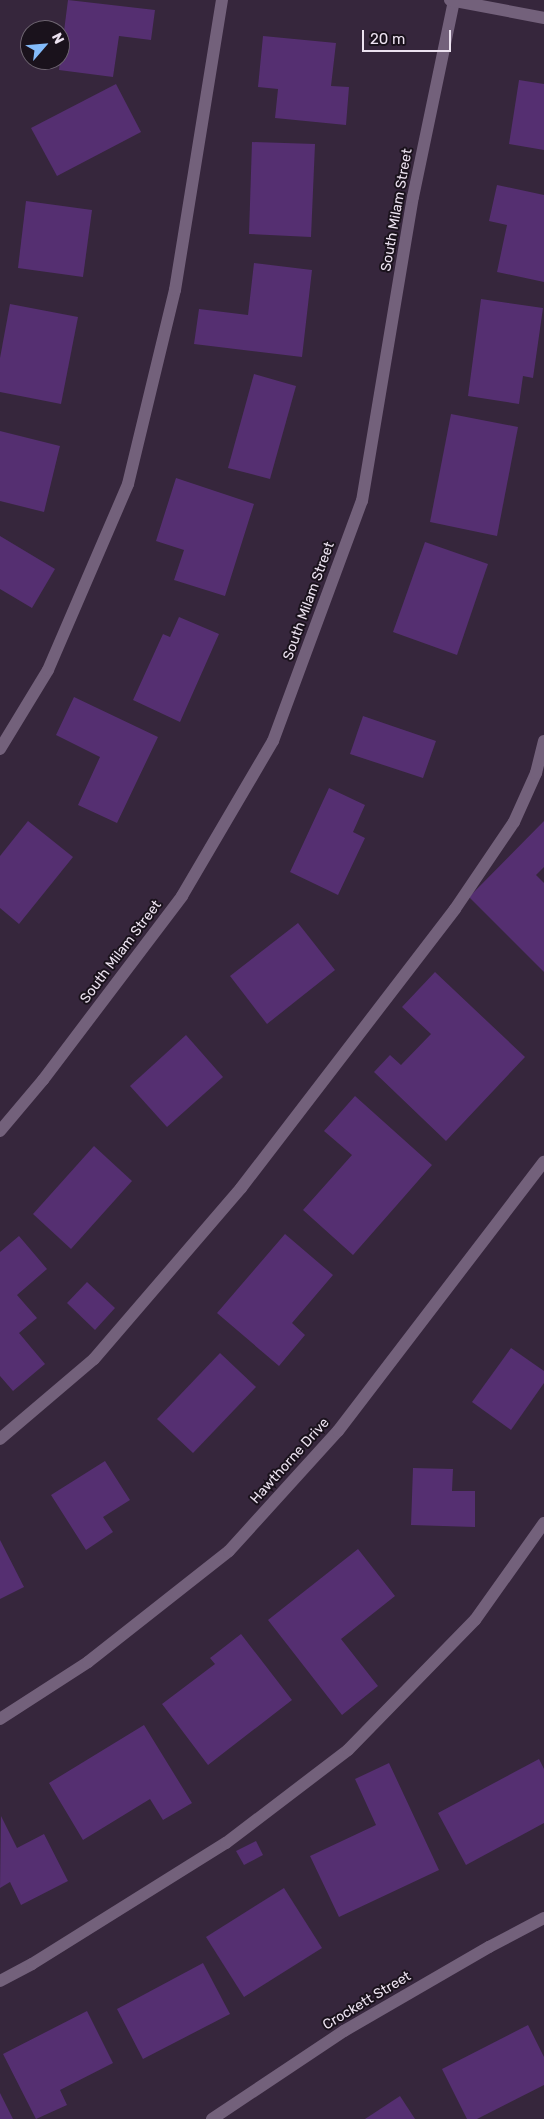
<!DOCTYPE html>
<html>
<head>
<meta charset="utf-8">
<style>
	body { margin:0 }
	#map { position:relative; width:544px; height:2119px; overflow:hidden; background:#36263c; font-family:Rubik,sans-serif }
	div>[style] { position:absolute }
	.building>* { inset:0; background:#552f71 }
	.service>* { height:12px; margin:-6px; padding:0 6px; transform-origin:6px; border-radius:6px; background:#73617b }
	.minor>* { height:12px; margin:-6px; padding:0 6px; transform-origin:6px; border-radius:6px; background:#73617b }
	.tertiary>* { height:12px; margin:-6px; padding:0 6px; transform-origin:6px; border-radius:6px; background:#73617b }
	.secondary>* { height:12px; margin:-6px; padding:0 6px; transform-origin:6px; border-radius:6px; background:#73617b }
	span { translate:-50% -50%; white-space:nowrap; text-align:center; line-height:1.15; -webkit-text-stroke:4px #1a121c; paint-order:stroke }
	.street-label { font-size:14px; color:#ece2f0 }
	.north { position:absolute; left:20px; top:20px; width:50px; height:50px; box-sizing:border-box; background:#1a121c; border:1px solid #6e6571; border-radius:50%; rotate:63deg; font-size:14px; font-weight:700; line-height:20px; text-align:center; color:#ece2f0 }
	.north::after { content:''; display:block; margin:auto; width:18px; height:22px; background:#84bcfb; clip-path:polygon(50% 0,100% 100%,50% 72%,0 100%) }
	.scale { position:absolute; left:362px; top:30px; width:89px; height:22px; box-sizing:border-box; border:2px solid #ece2f0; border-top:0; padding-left:6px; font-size:15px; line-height:18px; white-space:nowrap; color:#ece2f0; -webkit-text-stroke:4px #1a121c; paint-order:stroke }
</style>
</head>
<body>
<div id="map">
	<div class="building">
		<i style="clip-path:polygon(68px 0,155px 10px,151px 40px,119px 36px,113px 77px,59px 70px)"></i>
		<i style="clip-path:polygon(263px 36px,336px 43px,331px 86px,349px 87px,346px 125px,275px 118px,278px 89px,258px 87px)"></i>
		<i style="clip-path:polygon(519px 80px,544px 84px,544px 150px,509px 144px)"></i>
		<i style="clip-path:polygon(116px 84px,141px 132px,57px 176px,31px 128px)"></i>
		<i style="clip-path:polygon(252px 142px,315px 144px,311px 237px,249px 234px)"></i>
		<i style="clip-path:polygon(497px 185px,544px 195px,544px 282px,497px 272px,507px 225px,489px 221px)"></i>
		<i style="clip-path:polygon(26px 201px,92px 210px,83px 277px,18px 268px)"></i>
		<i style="clip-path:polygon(254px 263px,312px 270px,302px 357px,194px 344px,199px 309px,248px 315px)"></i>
		<i style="clip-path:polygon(481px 299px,543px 308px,533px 378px,523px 376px,519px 404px,468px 396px)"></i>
		<i style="clip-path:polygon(10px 304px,78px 317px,61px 404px,0 392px,0 358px)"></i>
		<i style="clip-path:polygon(254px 374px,296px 386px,270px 479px,228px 468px)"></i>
		<i style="clip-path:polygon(451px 414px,518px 427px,497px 536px,430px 522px)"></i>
		<i style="clip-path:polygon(0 431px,60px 446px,44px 512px,0 501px)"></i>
		<i style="clip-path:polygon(176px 478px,254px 504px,225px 596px,174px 580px,184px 550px,156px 541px)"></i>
		<i style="clip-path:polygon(0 536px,55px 569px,32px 608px,0 589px)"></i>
		<i style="clip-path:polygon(425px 542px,488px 564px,457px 655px,393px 632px)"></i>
		<i style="clip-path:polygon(179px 617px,219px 634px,180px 722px,133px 700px,163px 634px,170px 637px)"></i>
		<i style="clip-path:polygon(74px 697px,158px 737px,117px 823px,78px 805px,100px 757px,56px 735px)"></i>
		<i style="clip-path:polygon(363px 716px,436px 741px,423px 778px,350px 754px)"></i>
		<i style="clip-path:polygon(329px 788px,365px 805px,353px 832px,365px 838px,338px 895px,290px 872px)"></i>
		<i style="clip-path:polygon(28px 821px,73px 857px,19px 924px,0 908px,0 856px)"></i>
		<i style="clip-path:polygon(544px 821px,544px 867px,536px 875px,544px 883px,544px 972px,469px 897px)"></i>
		<i style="clip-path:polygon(298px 923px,335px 970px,267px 1024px,230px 976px)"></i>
		<i style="clip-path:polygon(435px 972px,525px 1057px,446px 1141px,374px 1072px,390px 1055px,401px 1065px,431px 1034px,402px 1007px)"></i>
		<i style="clip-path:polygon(186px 1035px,223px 1077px,167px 1127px,130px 1086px)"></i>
		<i style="clip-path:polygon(355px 1096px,432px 1165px,353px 1255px,303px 1210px,352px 1155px,324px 1131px)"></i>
		<i style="clip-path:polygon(94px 1146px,132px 1181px,71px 1249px,33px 1214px)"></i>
		<i style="clip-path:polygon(285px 1234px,333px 1275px,292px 1323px,305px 1335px,279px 1366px,217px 1313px)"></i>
		<i style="clip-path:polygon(19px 1236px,47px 1269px,17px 1295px,37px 1318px,19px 1333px,45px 1364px,13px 1391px,0 1376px,0 1252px)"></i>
		<i style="clip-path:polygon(87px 1282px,115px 1308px,95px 1330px,67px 1303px)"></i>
		<i style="clip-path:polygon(511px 1348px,544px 1371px,544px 1383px,511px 1430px,472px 1402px)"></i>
		<i style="clip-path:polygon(220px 1353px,256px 1387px,193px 1453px,157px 1419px)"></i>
		<i style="clip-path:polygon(105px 1461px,130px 1500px,103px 1517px,113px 1532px,86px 1550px,51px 1495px)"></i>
		<i style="clip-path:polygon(413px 1468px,453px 1469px,452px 1491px,475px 1491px,475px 1527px,411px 1525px)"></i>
		<i style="clip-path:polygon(0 1540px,24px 1587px,0 1599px)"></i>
		<i style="clip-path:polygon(358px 1549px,395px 1596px,341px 1639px,378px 1686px,342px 1715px,268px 1620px)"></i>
		<i style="clip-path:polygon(241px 1634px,292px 1700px,208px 1765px,162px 1704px,215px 1664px,210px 1658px)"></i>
		<i style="clip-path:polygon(144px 1725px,192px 1803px,163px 1820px,150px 1799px,83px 1840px,49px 1783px)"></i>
		<i style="clip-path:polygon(539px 1759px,544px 1769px,544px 1823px,466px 1865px,438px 1813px)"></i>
		<i style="clip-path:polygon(389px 1763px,439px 1870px,339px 1917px,310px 1856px,376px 1825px,355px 1779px)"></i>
		<i style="clip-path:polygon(1px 1816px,17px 1848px,44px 1834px,68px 1881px,21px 1905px,10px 1882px,0 1888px)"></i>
		<i style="clip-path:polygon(256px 1841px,263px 1855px,244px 1865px,236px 1851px)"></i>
		<i style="clip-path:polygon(284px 1888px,322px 1948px,244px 1997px,206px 1937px)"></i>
		<i style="clip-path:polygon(203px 1963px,230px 2014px,143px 2059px,117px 2009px)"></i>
		<i style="clip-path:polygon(87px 2011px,113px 2063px,60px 2090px,67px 2105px,36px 2119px,3px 2054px)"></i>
		<i style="clip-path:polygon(528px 2025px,544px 2057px,544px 2085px,477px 2119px,467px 2119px,442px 2069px)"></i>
		<i style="clip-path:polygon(0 2093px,13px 2119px,0 2119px)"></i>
		<i style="clip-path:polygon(400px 2096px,415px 2119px,365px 2119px)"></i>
	</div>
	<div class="service">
		<i style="left:0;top:749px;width:92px;rotate:-58.7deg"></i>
		<i style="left:48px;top:670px;width:202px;rotate:-66.7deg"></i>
		<i style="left:128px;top:484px;width:200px;rotate:-76.4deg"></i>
		<i style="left:175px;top:290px;width:294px;rotate:-80.8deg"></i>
		<i style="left:0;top:1439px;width:123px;rotate:-40.4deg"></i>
		<i style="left:94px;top:1359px;width:225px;rotate:-49.3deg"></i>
		<i style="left:241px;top:1188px;width:352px;rotate:-52.5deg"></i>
		<i style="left:455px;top:909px;width:105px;rotate:-55.9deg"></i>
		<i style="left:514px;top:822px;width:54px;rotate:-65.8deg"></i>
		<i style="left:536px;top:773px;width:33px;rotate:-76deg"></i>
		<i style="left:0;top:1981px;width:36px;rotate:-28deg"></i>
		<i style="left:32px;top:1964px;width:229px;rotate:-32deg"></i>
		<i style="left:226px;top:1843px;width:153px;rotate:-37.3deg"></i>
		<i style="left:348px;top:1750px;width:182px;rotate:-45.7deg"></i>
		<i style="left:475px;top:1620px;width:119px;rotate:-54.6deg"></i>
	</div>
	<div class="minor">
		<i style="left:0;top:1131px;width:67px;rotate:-49.9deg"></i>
		<i style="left:43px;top:1080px;width:231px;rotate:-52.9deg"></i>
		<i style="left:182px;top:896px;width:180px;rotate:-59.6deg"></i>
		<i style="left:273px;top:741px;width:256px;rotate:-69.7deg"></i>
		<i style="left:362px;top:501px;width:308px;rotate:-80.5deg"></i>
		<i style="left:413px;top:197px;width:201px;rotate:-78.2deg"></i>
		<i style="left:212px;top:2119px;width:159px;rotate:-33.7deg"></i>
		<i style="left:344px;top:2031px;width:168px;rotate:-30.1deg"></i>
		<i style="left:489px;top:1947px;width:62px;rotate:-27.8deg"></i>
	</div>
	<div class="tertiary">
		<i style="left:0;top:1719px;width:105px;rotate:-32.9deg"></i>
		<i style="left:88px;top:1662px;width:179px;rotate:-38.2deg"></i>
		<i style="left:229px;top:1551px;width:162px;rotate:-47.8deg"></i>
		<i style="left:338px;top:1431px;width:339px;rotate:-52.6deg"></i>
	</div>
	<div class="secondary">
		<i style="left:450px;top:0;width:96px;rotate:10.8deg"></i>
	</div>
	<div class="street-label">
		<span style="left:397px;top:210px;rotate:-80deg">South Milam Street</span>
		<span style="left:309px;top:601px;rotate:-70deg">South Milam Street</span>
		<span style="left:121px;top:952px;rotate:-53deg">South Milam Street</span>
		<span style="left:290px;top:1461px;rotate:-48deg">Hawthorne Drive</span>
		<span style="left:367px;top:2001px;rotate:-31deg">Crockett Street</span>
	</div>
	<div class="north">N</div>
	<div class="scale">20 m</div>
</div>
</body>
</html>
